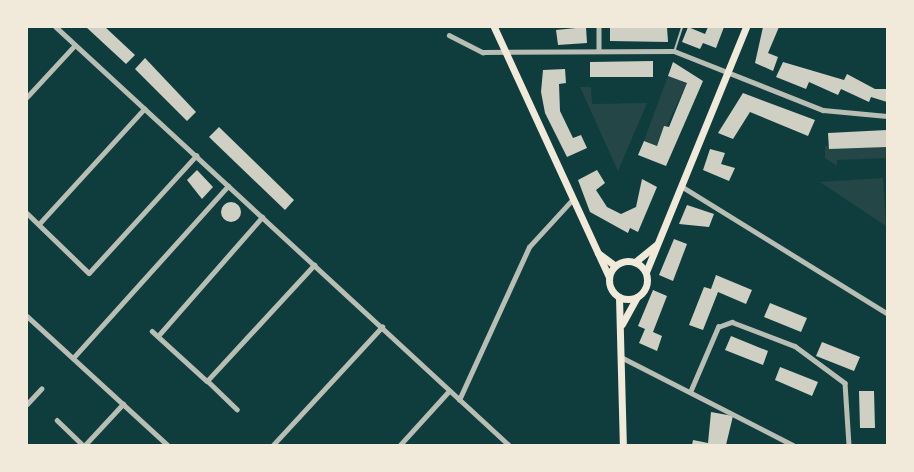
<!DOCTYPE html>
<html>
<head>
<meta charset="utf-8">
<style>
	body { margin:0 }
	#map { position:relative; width:914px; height:472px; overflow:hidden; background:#0f3d3e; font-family:Quicksand,sans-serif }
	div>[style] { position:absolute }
	.green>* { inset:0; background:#244646 }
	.building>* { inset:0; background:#cfcfc3 }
	.round { border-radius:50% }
	.service>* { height:2px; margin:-1px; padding:0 1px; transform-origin:1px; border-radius:1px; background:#b8beb3 }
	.minor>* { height:4.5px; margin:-2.25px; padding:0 2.25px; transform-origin:2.25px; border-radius:2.25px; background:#b8beb3 }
	.secondary>* { height:7px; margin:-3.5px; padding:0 3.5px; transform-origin:3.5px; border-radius:3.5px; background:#f1e9da }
	.secondary>.ring { margin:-3.5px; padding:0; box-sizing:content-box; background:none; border:7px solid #f1e9da; border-radius:50% }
	span { translate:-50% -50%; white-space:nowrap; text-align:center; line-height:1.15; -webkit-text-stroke:4.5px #f1e9da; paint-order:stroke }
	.frame { position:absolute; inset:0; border:28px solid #f1e9da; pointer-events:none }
</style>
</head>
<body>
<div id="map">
	<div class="green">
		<i style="clip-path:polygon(668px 76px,687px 83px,657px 146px,644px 141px)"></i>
		<i style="clip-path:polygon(580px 87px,591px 87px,592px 104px,647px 103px,618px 171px)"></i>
		<i style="clip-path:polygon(825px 146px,887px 147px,887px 158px,837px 160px,837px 166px,825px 158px)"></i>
		<i style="clip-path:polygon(883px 178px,886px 226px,820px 182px)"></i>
	</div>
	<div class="building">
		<i style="clip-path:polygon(86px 27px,105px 27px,135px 55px,126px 64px)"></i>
		<i style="clip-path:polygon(586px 27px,587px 43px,558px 45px,556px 30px)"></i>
		<i style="clip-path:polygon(610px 27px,667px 27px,668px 42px,610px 41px)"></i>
		<i style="clip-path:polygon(688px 27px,705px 34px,708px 27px,724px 27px,716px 48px,703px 43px,700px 49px,682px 42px)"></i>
		<i style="clip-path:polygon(763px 27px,779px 27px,768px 53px,778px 57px,773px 71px,755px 63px)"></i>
		<i style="clip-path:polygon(145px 58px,196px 112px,187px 121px,135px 69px)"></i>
		<i style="clip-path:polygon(653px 61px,653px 77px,590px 77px,590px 62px)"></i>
		<i style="clip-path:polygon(673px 62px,703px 81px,666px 166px,638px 155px,644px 141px,657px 146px,664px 126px,669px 127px,687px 83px,668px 76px)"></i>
		<i style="clip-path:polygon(783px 62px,844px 80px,847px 74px,875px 89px,887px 89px,887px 102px,871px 97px,869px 102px,841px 89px,838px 95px,809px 82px,806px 89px,776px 77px)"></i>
		<i style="clip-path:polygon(565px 69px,566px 83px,559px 84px,560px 111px,573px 138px,581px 135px,587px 148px,567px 157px,545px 113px,541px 92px,543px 70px)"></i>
		<i style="clip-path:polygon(743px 93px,815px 120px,808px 136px,750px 112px,733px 139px,718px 133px)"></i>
		<i style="clip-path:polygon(219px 127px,294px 200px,285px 210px,209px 137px)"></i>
		<i style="clip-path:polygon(887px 130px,887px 147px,829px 149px,828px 133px)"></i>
		<i style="clip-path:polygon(710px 149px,725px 153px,721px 164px,735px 168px,729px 181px,703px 170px)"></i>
		<i style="clip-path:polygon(197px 170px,213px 187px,202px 199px,187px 180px)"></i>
		<i style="clip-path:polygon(597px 170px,605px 183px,596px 190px,607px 207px,621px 214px,636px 207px,642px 179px,657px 187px,638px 232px,630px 228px,628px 233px,590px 212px,578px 180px)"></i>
		<i class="round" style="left:221px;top:202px;width:20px;height:20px"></i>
		<i style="clip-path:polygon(687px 205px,714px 214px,709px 227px,679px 224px)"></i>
		<i style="clip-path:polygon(674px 239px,687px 244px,673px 281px,659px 275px)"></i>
		<i style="clip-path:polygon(716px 275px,752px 290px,746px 304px,718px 292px,703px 330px,689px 325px,704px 287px,711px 289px)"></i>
		<i style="clip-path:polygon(653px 290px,667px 296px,653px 332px,662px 336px,657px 351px,639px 343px,645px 329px,638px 326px)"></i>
		<i style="clip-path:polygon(770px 303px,807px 318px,801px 332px,764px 317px)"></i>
		<i style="clip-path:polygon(731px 336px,768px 351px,763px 365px,725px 350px)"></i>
		<i style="clip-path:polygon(822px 342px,860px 357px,854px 371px,816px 356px)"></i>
		<i style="clip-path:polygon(780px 367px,818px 382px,812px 396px,775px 380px)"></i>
		<i style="clip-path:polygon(859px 391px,874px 391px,875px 428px,860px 428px)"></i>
		<i style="clip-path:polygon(711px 412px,733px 416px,726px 445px,692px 445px,693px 440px,708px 443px)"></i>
	</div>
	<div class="service">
		<i style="left:675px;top:49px;width:23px;rotate:-72deg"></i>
	</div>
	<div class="minor">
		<i style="left:56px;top:27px;width:616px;rotate:42.7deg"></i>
		<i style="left:599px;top:27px;width:24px;rotate:90deg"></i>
		<i style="left:449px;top:35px;width:38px;rotate:27deg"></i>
		<i style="left:483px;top:52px;width:191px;rotate:-0.3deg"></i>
		<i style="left:674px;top:51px;width:160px;rotate:21.6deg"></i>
		<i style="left:823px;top:110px;width:64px;rotate:5.4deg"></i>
		<i style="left:27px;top:97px;width:69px;rotate:-47.3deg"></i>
		<i style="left:681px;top:186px;width:242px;rotate:31.7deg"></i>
		<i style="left:27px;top:213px;width:86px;rotate:44.1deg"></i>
		<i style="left:89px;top:273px;width:159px;rotate:-47.6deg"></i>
		<i style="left:39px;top:224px;width:156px;rotate:-47.6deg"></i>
		<i style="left:27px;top:316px;width:191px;rotate:42.5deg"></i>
		<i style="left:152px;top:331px;width:74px;rotate:42.3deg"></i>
		<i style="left:158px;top:336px;width:158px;rotate:-48.8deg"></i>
		<i style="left:74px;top:357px;width:230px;rotate:-48deg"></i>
		<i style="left:623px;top:358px;width:191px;rotate:27.1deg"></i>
		<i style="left:691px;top:390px;width:69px;rotate:-66.8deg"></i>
		<i style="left:718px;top:327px;width:15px;rotate:-20deg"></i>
		<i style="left:732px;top:322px;width:67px;rotate:20.9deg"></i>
		<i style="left:795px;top:346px;width:62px;rotate:36.5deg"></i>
		<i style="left:845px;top:383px;width:62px;rotate:86.3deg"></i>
		<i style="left:459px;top:400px;width:168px;rotate:-65.4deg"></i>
		<i style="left:529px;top:247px;width:65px;rotate:-47.5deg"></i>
		<i style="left:27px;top:404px;width:21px;rotate:-47deg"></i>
		<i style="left:237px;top:410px;width:42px;rotate:-136deg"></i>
		<i style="left:207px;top:381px;width:158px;rotate:-47.3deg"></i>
		<i style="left:57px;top:420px;width:36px;rotate:44deg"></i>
		<i style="left:85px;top:445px;width:56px;rotate:-47.2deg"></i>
		<i style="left:273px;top:445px;width:161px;rotate:-47.3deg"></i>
		<i style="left:400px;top:445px;width:73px;rotate:-47.8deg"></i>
	</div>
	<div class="secondary">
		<i style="left:494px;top:27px;width:275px;rotate:65.3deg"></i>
		<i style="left:598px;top:253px;width:21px;rotate:37deg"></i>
		<i class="ring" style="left:609px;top:261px;width:31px;height:31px"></i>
		<i style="left:635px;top:262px;width:27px;rotate:-39deg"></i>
		<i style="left:646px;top:272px;width:265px;rotate:-67.8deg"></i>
		<i style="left:619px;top:297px;width:148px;rotate:88.5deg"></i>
		<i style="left:622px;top:324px;width:31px;rotate:-61deg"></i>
	</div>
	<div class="frame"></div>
</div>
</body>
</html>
